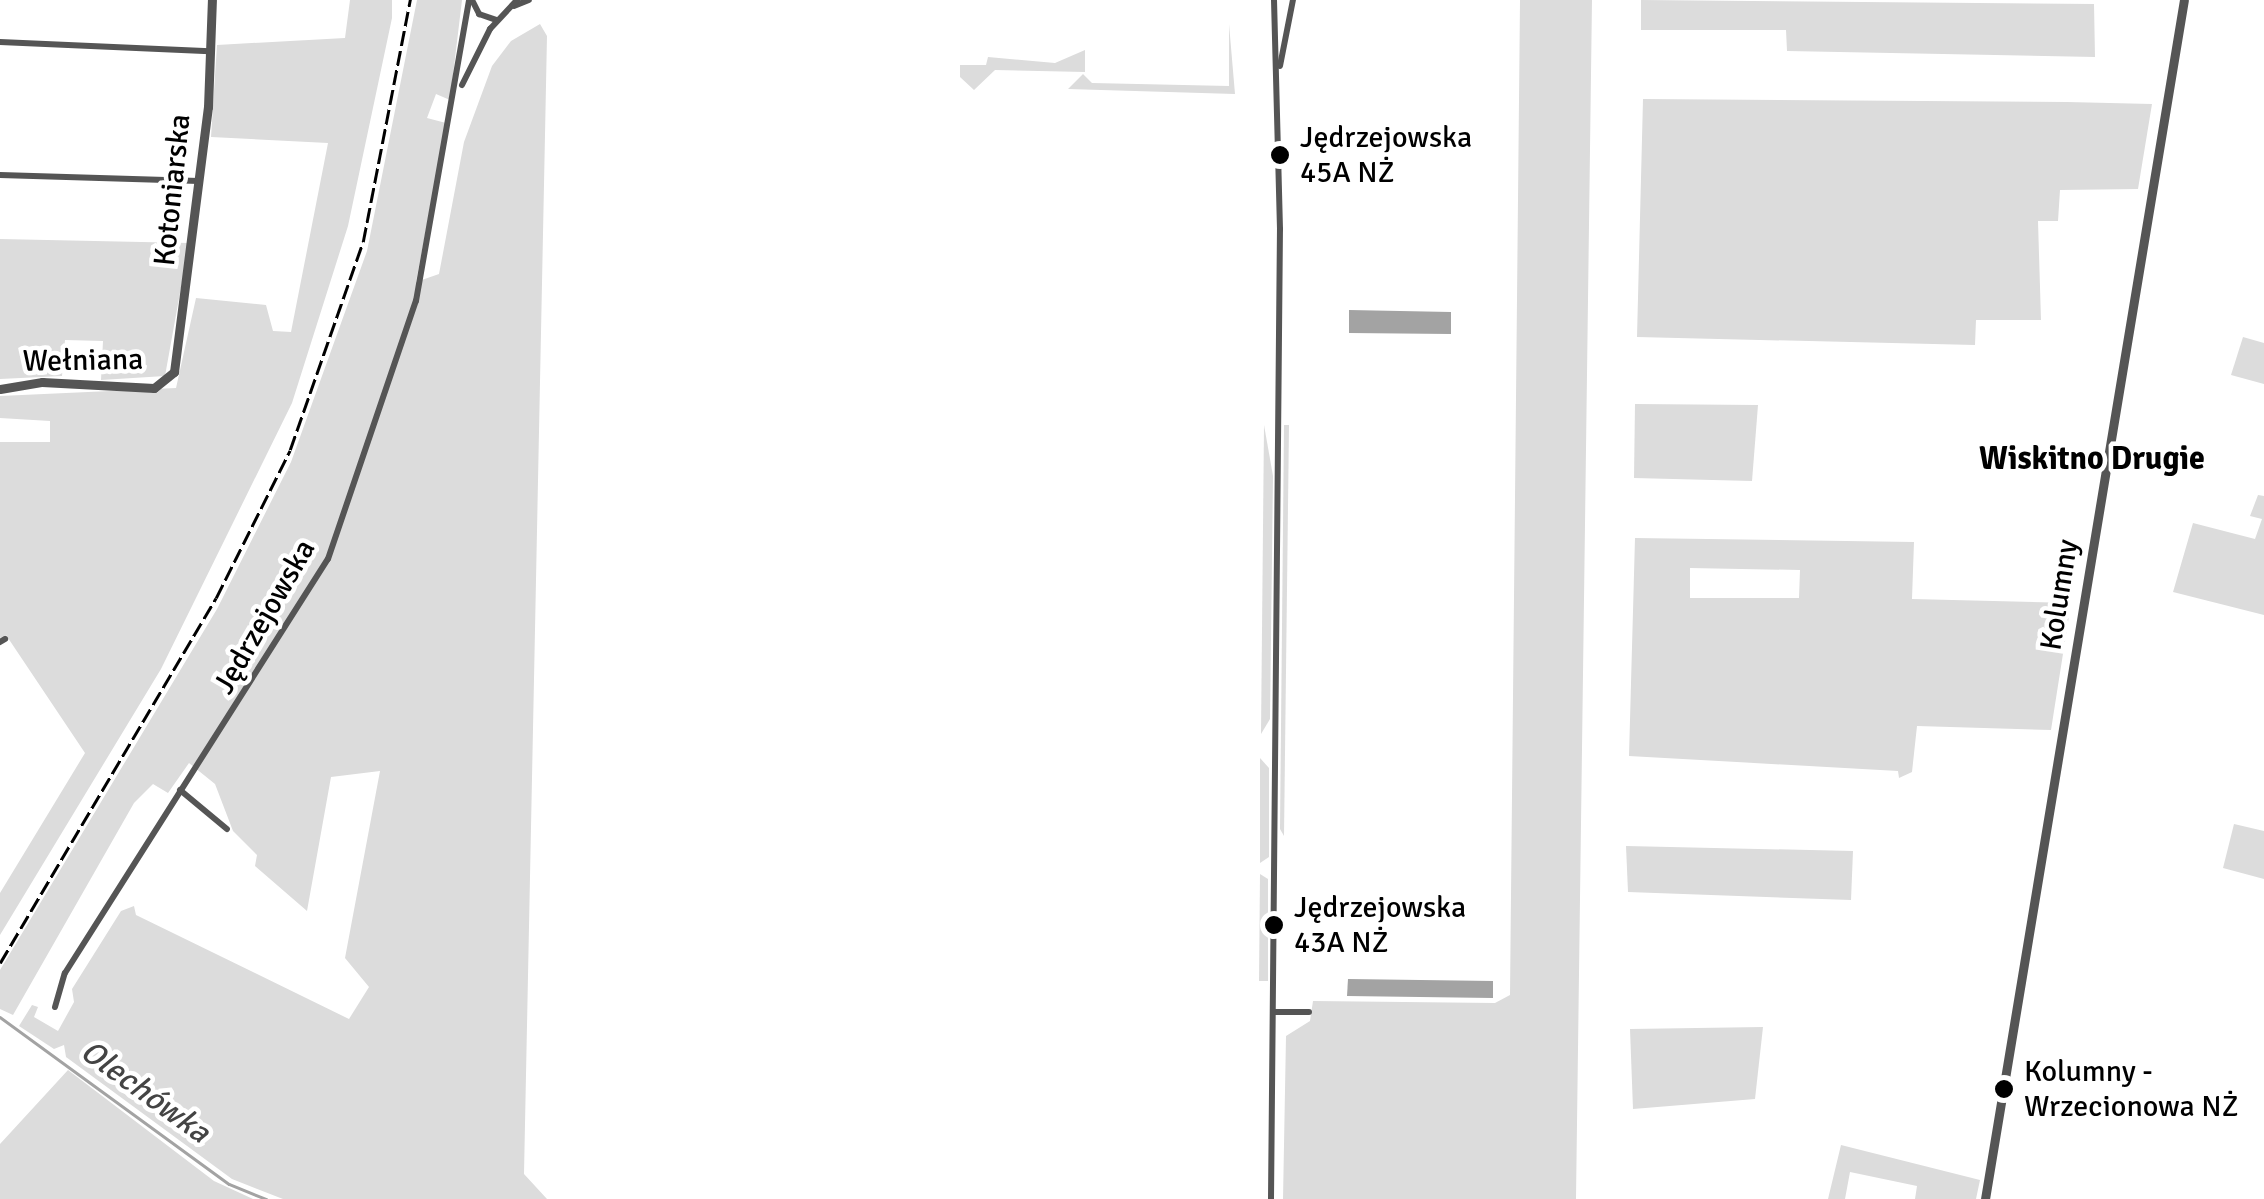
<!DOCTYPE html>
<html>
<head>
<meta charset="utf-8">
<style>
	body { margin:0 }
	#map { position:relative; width:2264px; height:1199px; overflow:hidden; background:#fff; font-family:Signika,sans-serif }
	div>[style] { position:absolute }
	.green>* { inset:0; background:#dcdcdc }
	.water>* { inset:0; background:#a3a3a3 }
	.stream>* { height:2.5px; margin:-1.25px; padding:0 1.25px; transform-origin:1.25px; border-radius:1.25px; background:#a3a3a3 }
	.minor>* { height:6px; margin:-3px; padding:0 3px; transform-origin:3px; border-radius:3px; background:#555 }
	.tertiary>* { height:9px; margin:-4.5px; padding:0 4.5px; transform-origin:4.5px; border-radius:4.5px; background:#555 }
	.rail>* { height:2.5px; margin-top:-1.25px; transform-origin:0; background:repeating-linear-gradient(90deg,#000 0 15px,transparent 0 20px) }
	.dots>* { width:28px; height:28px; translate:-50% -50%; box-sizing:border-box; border:5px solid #fff; border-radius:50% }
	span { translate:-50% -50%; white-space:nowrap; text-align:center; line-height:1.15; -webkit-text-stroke:9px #fff; paint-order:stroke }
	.poi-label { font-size:30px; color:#000 }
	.left { translate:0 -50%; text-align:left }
	.street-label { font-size:30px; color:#000 }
	.neighbourhood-label { font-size:32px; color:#000; font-weight:700 }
	.water-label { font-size:32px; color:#444; font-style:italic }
</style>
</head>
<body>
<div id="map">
	<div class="green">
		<i style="clip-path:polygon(350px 0,392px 0,392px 18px,348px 226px,292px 403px,161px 669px,0 935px,0 893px,85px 753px,6px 635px,0 638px,0 442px,50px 442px,50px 421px,0 418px,0 396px,176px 388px,196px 298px,266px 305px,273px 331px,291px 332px,328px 143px,211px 137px,217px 45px,345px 38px)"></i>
		<i style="clip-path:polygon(417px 0,462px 0,450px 100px,436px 94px,427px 118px,446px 123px,416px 282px,439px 274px,464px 142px,492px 66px,511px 41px,540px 24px,547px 36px,524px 1174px,547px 1199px,283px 1199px,232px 1179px,66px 1057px,64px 1045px,54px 1049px,19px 1026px,32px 1005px,38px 1007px,34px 1017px,58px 1031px,74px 1002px,72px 989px,121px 911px,134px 906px,136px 915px,349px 1019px,369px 987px,345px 958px,380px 771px,331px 777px,307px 911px,255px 866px,257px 855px,233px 831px,215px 784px,189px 763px,168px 793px,153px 784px,134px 803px,13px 1015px,0 1009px,0 970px,217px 609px,291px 462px,367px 251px)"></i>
		<i style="clip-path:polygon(1520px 0,1592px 0,1576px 1199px,1283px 1199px,1286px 1036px,1310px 1021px,1313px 1001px,1495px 1003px,1510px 995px)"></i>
		<i style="clip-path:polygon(1641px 0,2094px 4px,2095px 57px,1787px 51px,1786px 30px,1641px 30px)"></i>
		<i style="clip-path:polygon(1229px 24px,1235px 94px,1068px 89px,1083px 74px,1092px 83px,1229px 86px)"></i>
		<i style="clip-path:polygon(1085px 50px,1085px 72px,995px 70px,974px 90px,960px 77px,960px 65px,986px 65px,988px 57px,1055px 63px)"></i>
		<i style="clip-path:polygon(1643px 99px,2067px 102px,2152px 104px,2138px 189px,2060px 190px,2058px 221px,2038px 221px,2041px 320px,1976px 320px,1975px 345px,1637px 337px)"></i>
		<i style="clip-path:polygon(0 239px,189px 243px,165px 376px,101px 380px,103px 341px,65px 340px,62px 376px,0 379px)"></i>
		<i style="clip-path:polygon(2243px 337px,2264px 343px,2264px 384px,2231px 375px)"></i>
		<i style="clip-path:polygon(1635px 404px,1758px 405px,1752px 481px,1634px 478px)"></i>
		<i style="clip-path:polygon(1264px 425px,1273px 476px,1270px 719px,1261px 734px)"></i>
		<i style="clip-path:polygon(1284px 425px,1289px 425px,1284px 836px,1280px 829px)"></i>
		<i style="clip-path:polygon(2258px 495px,2264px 496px,2264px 615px,2173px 592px,2193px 523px,2255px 539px,2262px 519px,2250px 516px)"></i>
		<i style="clip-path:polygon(evenodd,1635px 538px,1914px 542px,1912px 599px,2071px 603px,2051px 730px,1917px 726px,1912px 772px,1899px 778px,1898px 771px,1629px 756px,1635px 538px,1690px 568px,1800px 570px,1799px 598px,1690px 598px,1690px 568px)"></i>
		<i style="clip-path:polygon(1260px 758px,1269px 768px,1269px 857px,1260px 863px)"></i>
		<i style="clip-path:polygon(2234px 824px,2264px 831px,2264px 879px,2223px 868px)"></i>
		<i style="clip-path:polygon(1626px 846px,1853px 851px,1851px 900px,1628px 892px)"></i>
		<i style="clip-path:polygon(1260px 874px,1268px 879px,1268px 981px,1259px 981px)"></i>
		<i style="clip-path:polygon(1763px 1027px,1755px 1099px,1633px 1109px,1630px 1029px)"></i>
		<i style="clip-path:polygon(68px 1070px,214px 1181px,253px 1199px,0 1199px,0 1144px)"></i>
		<i style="clip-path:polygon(1841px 1145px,1980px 1180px,1976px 1199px,1915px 1199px,1917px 1186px,1850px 1172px,1845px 1199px,1828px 1199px)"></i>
	</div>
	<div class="water">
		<i style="clip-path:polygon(1349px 310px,1451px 312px,1451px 334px,1349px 333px)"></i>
		<i style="clip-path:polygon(1348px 979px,1493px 981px,1493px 998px,1347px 996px)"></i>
	</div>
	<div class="stream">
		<i style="left:0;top:1017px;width:283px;rotate:36.1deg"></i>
		<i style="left:229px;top:1184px;width:40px;rotate:22deg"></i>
	</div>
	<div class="minor">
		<i style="left:472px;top:0;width:16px;rotate:63deg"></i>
		<i style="left:479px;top:14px;width:18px;rotate:19deg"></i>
		<i style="left:514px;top:6px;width:16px;rotate:-22deg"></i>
		<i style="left:0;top:42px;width:210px;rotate:2.5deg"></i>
		<i style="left:1280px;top:66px;width:67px;rotate:-78.9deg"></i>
		<i style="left:462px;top:85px;width:63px;rotate:-63.4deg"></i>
		<i style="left:490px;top:29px;width:40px;rotate:-47deg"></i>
		<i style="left:0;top:175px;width:199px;rotate:1.7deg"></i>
		<i style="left:0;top:642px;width:6px;rotate:-31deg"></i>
		<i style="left:180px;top:790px;width:61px;rotate:39.7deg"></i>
		<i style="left:55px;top:1007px;width:35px;rotate:-74deg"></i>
		<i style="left:65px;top:973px;width:490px;rotate:-57.6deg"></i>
		<i style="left:328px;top:559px;width:273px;rotate:-71.2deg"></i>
		<i style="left:416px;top:301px;width:306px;rotate:-80deg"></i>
		<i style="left:1273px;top:1012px;width:36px"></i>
		<i style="left:1271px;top:1199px;width:970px;rotate:-89.47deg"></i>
		<i style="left:1280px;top:229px;width:229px;rotate:-91.5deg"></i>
	</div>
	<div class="tertiary">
		<i style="left:0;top:389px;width:43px;rotate:-9.5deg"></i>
		<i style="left:42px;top:382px;width:112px;rotate:3.1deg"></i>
		<i style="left:154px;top:388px;width:26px;rotate:-39deg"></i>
		<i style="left:174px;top:372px;width:267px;rotate:-82.7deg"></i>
		<i style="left:208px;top:107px;width:107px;rotate:-87.9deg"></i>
		<i style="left:1985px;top:1199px;width:1215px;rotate:-80.58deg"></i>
	</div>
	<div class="rail">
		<i style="left:0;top:963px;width:424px;rotate:-59.4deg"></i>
		<i style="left:216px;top:598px;width:165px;rotate:-63.4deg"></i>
		<i style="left:290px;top:450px;width:220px;rotate:-70.7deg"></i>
		<i style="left:363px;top:242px;width:247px;rotate:-79deg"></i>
	</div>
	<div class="dots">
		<i style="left:1280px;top:155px;background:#000"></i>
		<i style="left:1274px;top:925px;background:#000"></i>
		<i style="left:2004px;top:1089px;background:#000"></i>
	</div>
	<div class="poi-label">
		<span class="left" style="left:1300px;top:155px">Jędrzejowska<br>45A NŻ</span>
		<span class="left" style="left:1294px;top:925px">Jędrzejowska<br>43A NŻ</span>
		<span class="left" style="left:2024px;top:1089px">Kolumny -<br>Wrzecionowa NŻ</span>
	</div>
	<div class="street-label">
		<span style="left:173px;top:190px;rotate:-84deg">Kotoniarska</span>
		<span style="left:83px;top:361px;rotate:-1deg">Wełniana</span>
		<span style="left:2060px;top:595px;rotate:-81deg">Kolumny</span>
		<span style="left:265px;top:617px;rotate:-60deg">Jędrzejowska</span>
	</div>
	<div class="neighbourhood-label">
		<span style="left:2092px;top:459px">Wiskitno Drugie</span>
	</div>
	<div class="water-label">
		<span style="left:145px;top:1092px;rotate:36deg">Olechówka</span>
	</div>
</div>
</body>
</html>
